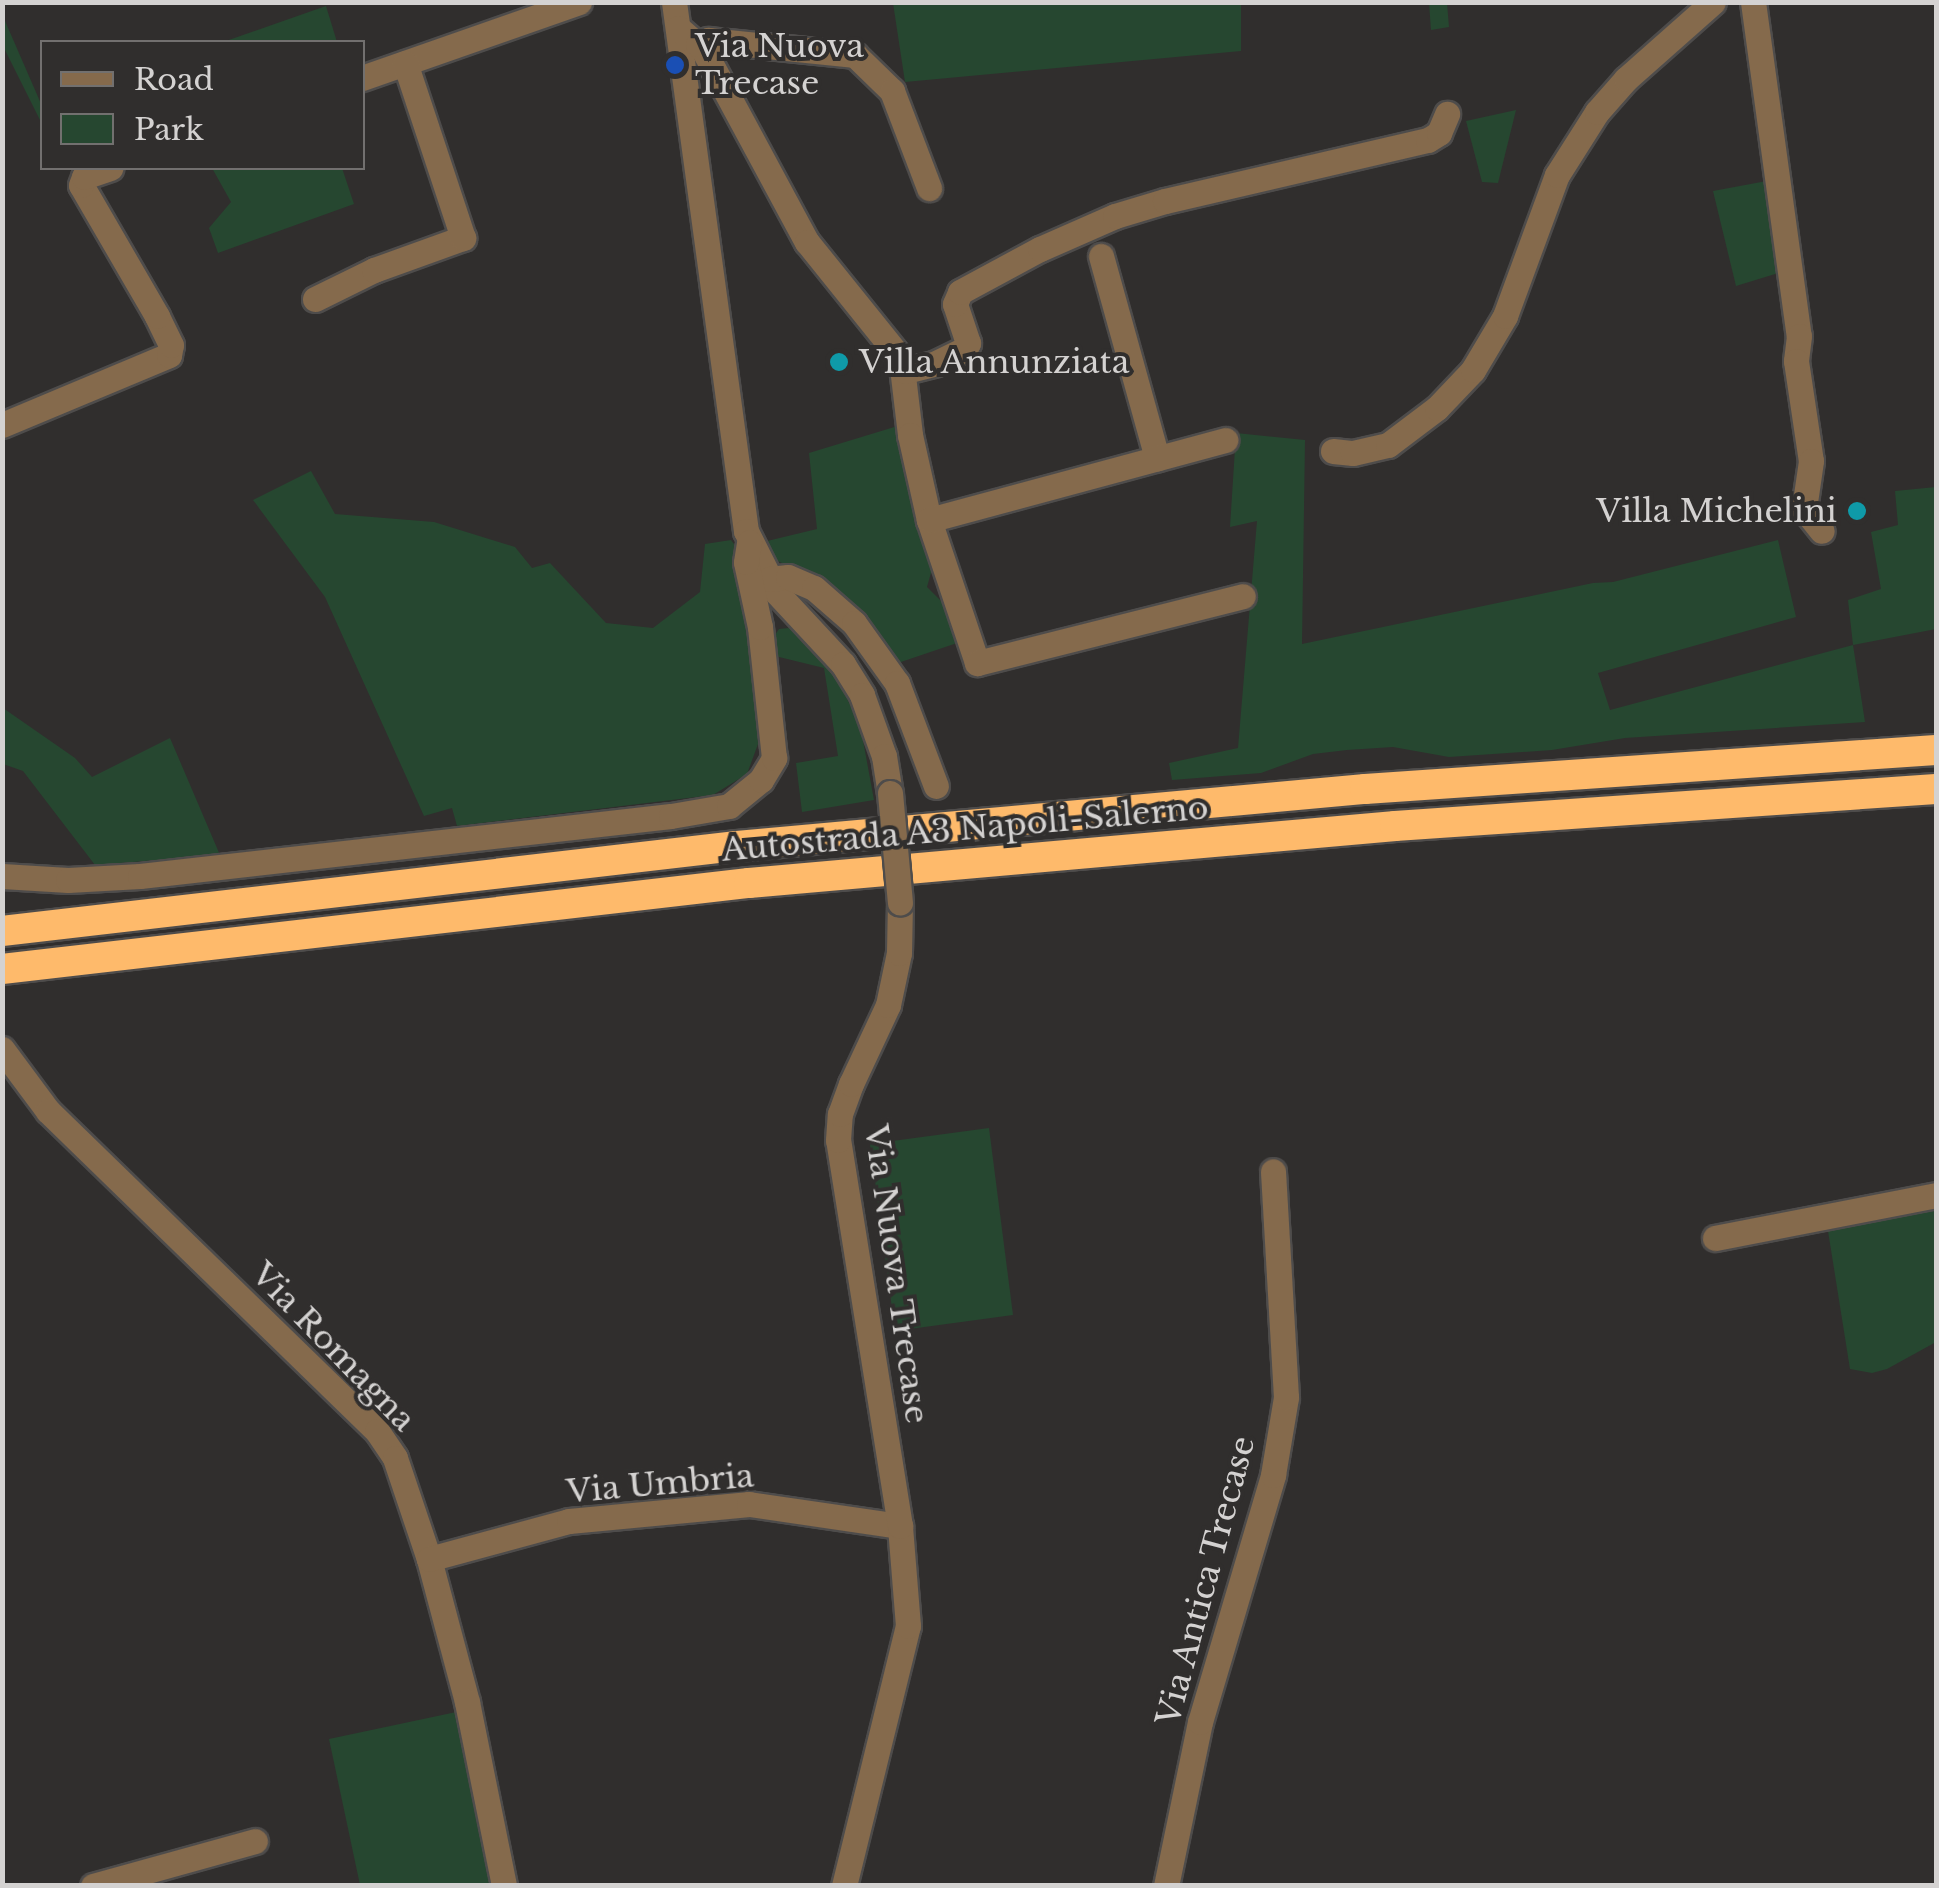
<!DOCTYPE html>
<html>
<head>
<meta charset="utf-8">
<style>
	body { margin:0 }
	#map { position:relative; width:1939px; height:1888px; overflow:hidden; background:#302e2d; font-family:"Libre Baskerville",serif }
	div>[style] { position:absolute }
	.green>* { inset:0; background:#264730 }
	.roads { filter:drop-shadow(2px 0 #4e4c4b) drop-shadow(-2px 0 #4e4c4b) drop-shadow(0 2px #4e4c4b) drop-shadow(0 -2px #4e4c4b) }
	.minor>* { height:25px; margin:-12.5px; padding:0 12.5px; transform-origin:12.5px; border-radius:12.5px; background:#856a4c }
	.highway>* { height:30px; margin:-15px; padding:0 15px; transform-origin:15px; border-radius:15px; background:#feba6b }
	.bridges { filter:drop-shadow(2px 0 #4e4c4b) drop-shadow(-2px 0 #4e4c4b) drop-shadow(0 2px #4e4c4b) drop-shadow(0 -2px #4e4c4b) }
	.minor-bridge>* { height:25px; margin:-12.5px; padding:0 12.5px; transform-origin:12.5px; border-radius:12.5px; background:#856a4c }
	.dots>* { width:28px; height:28px; translate:-50% -50%; box-sizing:border-box; border:5px solid #302e2d; border-radius:50% }
	span { translate:-50% -50%; white-space:nowrap; text-align:center; line-height:1.15; -webkit-text-stroke:8px #302e2d; paint-order:stroke }
	.poi-label { font-size:32px; color:#d4d2d1 }
	.left { translate:0 -50%; text-align:left }
	.right { translate:-100% -50%; text-align:right }
	.street-label { font-size:32px; color:#d4d2d1 }
	.frame { position:absolute; inset:0; border:5px solid #d4d2d1; pointer-events:none }
	.legend { position:absolute; left:40px; top:40px; width:325px; height:130px; box-sizing:border-box; background:#302e2d; border:2px solid #72706f; margin:0; padding:12px 18px; list-style:none; font-size:30px; color:#d4d2d1 }
	.legend li { display:flex; align-items:center; gap:20px; height:50px }
	.legend b { width:50px; border:2px solid #72706f }
</style>
</head>
<body>
<div id="map">
	<div class="green">
		<i style="clip-path:polygon(893px 3px,1241px 3px,1241px 51px,905px 82px)"></i>
		<i style="clip-path:polygon(1429px 3px,1447px 3px,1449px 27px,1431px 30px)"></i>
		<i style="clip-path:polygon(326px 6px,337px 42px,223px 42px)"></i>
		<i style="clip-path:polygon(2px 14px,42px 106px,42px 124px,3px 46px)"></i>
		<i style="clip-path:polygon(1516px 110px,1498px 183px,1482px 182px,1466px 121px)"></i>
		<i style="clip-path:polygon(212px 168px,342px 168px,354px 204px,218px 253px,209px 228px,231px 202px)"></i>
		<i style="clip-path:polygon(1772px 180px,1785px 271px,1736px 286px,1713px 191px)"></i>
		<i style="clip-path:polygon(901px 425px,934px 562px,927px 587px,950px 610px,963px 641px,895px 664px,824px 582px,771px 558px,763px 542px,817px 529px,809px 453px)"></i>
		<i style="clip-path:polygon(1236px 433px,1305px 440px,1302px 644px,1593px 583px,1613px 582px,1778px 540px,1796px 617px,1598px 673px,1610px 710px,1853px 645px,1848px 600px,1881px 589px,1871px 532px,1898px 525px,1895px 491px,1936px 487px,1936px 629px,1853px 645px,1865px 722px,1625px 738px,1552px 750px,1449px 757px,1393px 747px,1347px 750px,1313px 754px,1261px 773px,1172px 780px,1169px 763px,1238px 748px,1257px 521px,1230px 527px)"></i>
		<i style="clip-path:polygon(311px 471px,335px 514px,434px 522px,515px 547px,532px 568px,550px 563px,606px 623px,653px 628px,700px 592px,705px 544px,731px 540px,740px 552px,757px 720px,758px 744px,747px 774px,713px 795px,457px 826px,452px 808px,424px 816px,325px 597px,253px 500px)"></i>
		<i style="clip-path:polygon(789px 628px,837px 679px,860px 724px,874px 800px,802px 812px,796px 763px,838px 756px,824px 668px,775px 656px,775px 635px,779px 629px)"></i>
		<i style="clip-path:polygon(3px 708px,75px 758px,92px 777px,170px 738px,220px 855px,95px 865px,23px 771px,3px 764px)"></i>
		<i style="clip-path:polygon(989px 1128px,1013px 1315px,895px 1331px,870px 1144px)"></i>
		<i style="clip-path:polygon(1936px 1205px,1936px 1342px,1887px 1369px,1872px 1373px,1850px 1369px,1828px 1231px,1836px 1223px)"></i>
		<i style="clip-path:polygon(461px 1711px,498px 1885px,360px 1885px,329px 1739px)"></i>
	</div>
	<div class="roads">
		<div class="minor">
			<i style="left:674px;top:2px;width:534px;rotate:82.25deg"></i>
			<i style="left:746px;top:531px;width:69px;rotate:63.4deg"></i>
			<i style="left:777px;top:593px;width:97px;rotate:47.1deg"></i>
			<i style="left:843px;top:664px;width:36px;rotate:58deg"></i>
			<i style="left:862px;top:695px;width:65px;rotate:70.2deg"></i>
			<i style="left:884px;top:756px;width:37px;rotate:81deg"></i>
			<i style="left:1753px;top:2px;width:337px;rotate:82.2deg"></i>
			<i style="left:1799px;top:336px;width:25px;rotate:97deg"></i>
			<i style="left:1796px;top:361px;width:101px;rotate:81.5deg"></i>
			<i style="left:1811px;top:461px;width:49px;rotate:98.3deg"></i>
			<i style="left:1804px;top:509px;width:28px;rotate:51deg"></i>
			<i style="left:678px;top:28px;width:35px;rotate:41deg"></i>
			<i style="left:704px;top:51px;width:217px;rotate:61.7deg"></i>
			<i style="left:807px;top:242px;width:150px;rotate:51.2deg"></i>
			<i style="left:901px;top:359px;width:77px;rotate:83.2deg"></i>
			<i style="left:910px;top:435px;width:87px;rotate:77.4deg"></i>
			<i style="left:929px;top:520px;width:151px;rotate:71.4deg"></i>
			<i style="left:977px;top:663px;width:274px;rotate:-14.1deg"></i>
			<i style="left:698px;top:44px;width:11px;rotate:-22deg"></i>
			<i style="left:708px;top:40px;width:148px;rotate:5.8deg"></i>
			<i style="left:855px;top:55px;width:52px;rotate:44.2deg"></i>
			<i style="left:892px;top:91px;width:104px;rotate:69.1deg"></i>
			<i style="left:362px;top:78px;width:230px;rotate:-19.3deg"></i>
			<i style="left:1101px;top:256px;width:210px;rotate:74.5deg"></i>
			<i style="left:315px;top:299px;width:66px;rotate:-26.2deg"></i>
			<i style="left:374px;top:270px;width:95px;rotate:-19.8deg"></i>
			<i style="left:463px;top:238px;width:184px;rotate:-108.3deg"></i>
			<i style="left:905px;top:371px;width:32px;rotate:-14deg"></i>
			<i style="left:936px;top:363px;width:32px;rotate:-26deg"></i>
			<i style="left:965px;top:349px;width:7px;rotate:-63deg"></i>
			<i style="left:968px;top:343px;width:41px;rotate:-108.4deg"></i>
			<i style="left:955px;top:304px;width:13px;rotate:-67deg"></i>
			<i style="left:960px;top:292px;width:91px;rotate:-28.3deg"></i>
			<i style="left:1040px;top:249px;width:82px;rotate:-23.7deg"></i>
			<i style="left:1115px;top:216px;width:52px;rotate:-16.7deg"></i>
			<i style="left:1165px;top:201px;width:270px;rotate:-13.1deg"></i>
			<i style="left:1428px;top:140px;width:13px;rotate:-32deg"></i>
			<i style="left:1439px;top:133px;width:21px;rotate:-67deg"></i>
			<i style="left:2px;top:425px;width:181px;rotate:-22.7deg"></i>
			<i style="left:169px;top:355px;width:10px;rotate:-79deg"></i>
			<i style="left:171px;top:345px;width:32px;rotate:-116deg"></i>
			<i style="left:157px;top:316px;width:151px;rotate:-120.1deg"></i>
			<i style="left:81px;top:185px;width:9px;rotate:-69deg"></i>
			<i style="left:84px;top:177px;width:28px;rotate:-19deg"></i>
			<i style="left:1333px;top:451px;width:20px;rotate:6deg"></i>
			<i style="left:1353px;top:453px;width:36px;rotate:-13deg"></i>
			<i style="left:1388px;top:445px;width:61px;rotate:-37.1deg"></i>
			<i style="left:1437px;top:408px;width:52px;rotate:-46.5deg"></i>
			<i style="left:1473px;top:370px;width:63px;rotate:-59.3deg"></i>
			<i style="left:1505px;top:316px;width:150px;rotate:-69.8deg"></i>
			<i style="left:1557px;top:175px;width:75px;rotate:-57.6deg"></i>
			<i style="left:1597px;top:112px;width:44px;rotate:-48.7deg"></i>
			<i style="left:1626px;top:79px;width:116px;rotate:-41.5deg"></i>
			<i style="left:929px;top:520px;width:307px;rotate:-15.1deg"></i>
			<i style="left:769px;top:579px;width:19px;rotate:-6deg"></i>
			<i style="left:788px;top:577px;width:28px;rotate:23deg"></i>
			<i style="left:814px;top:588px;width:53px;rotate:41.2deg"></i>
			<i style="left:854px;top:623px;width:74px;rotate:54.4deg"></i>
			<i style="left:897px;top:683px;width:110px;rotate:69.3deg"></i>
			<i style="left:2px;top:876px;width:66px;rotate:3.5deg"></i>
			<i style="left:68px;top:880px;width:72px;rotate:-3.2deg"></i>
			<i style="left:140px;top:876px;width:534px;rotate:-6.45deg"></i>
			<i style="left:671px;top:816px;width:59px;rotate:-9.8deg"></i>
			<i style="left:729px;top:806px;width:41px;rotate:-39.1deg"></i>
			<i style="left:761px;top:780px;width:26px;rotate:-59deg"></i>
			<i style="left:774px;top:758px;width:132px;rotate:-96.1deg"></i>
			<i style="left:760px;top:627px;width:66px;rotate:-102.2deg"></i>
			<i style="left:746px;top:562px;width:20px;rotate:-81deg"></i>
			<i style="left:2px;top:1049px;width:77px;rotate:53.4deg"></i>
			<i style="left:48px;top:1111px;width:459px;rotate:44.2deg"></i>
			<i style="left:377px;top:1431px;width:32px;rotate:56deg"></i>
			<i style="left:395px;top:1458px;width:107px;rotate:71.4deg"></i>
			<i style="left:429px;top:1559px;width:148px;rotate:75.1deg"></i>
			<i style="left:467px;top:1702px;width:188px;rotate:78.6deg"></i>
			<i style="left:1715px;top:1238px;width:225px;rotate:-11deg"></i>
			<i style="left:429px;top:1559px;width:145px;rotate:-15.2deg"></i>
			<i style="left:569px;top:1521px;width:181px;rotate:-5.4deg"></i>
			<i style="left:749px;top:1504px;width:153px;rotate:8.3deg"></i>
			<i style="left:93px;top:1886px;width:168px;rotate:-15.5deg"></i>
			<i style="left:844px;top:1886px;width:268px;rotate:-76.2deg"></i>
			<i style="left:908px;top:1626px;width:100px;rotate:-94.6deg"></i>
			<i style="left:900px;top:1526px;width:391px;rotate:-99.1deg"></i>
			<i style="left:838px;top:1140px;width:26px;rotate:-86deg"></i>
			<i style="left:840px;top:1114px;width:32px;rotate:-70deg"></i>
			<i style="left:851px;top:1084px;width:87px;rotate:-64.9deg"></i>
			<i style="left:888px;top:1005px;width:53px;rotate:-78.1deg"></i>
			<i style="left:899px;top:953px;width:50px;rotate:-88.9deg"></i>
			<i style="left:1166px;top:1886px;width:167px;rotate:-78.3deg"></i>
			<i style="left:1200px;top:1722px;width:258px;rotate:-73.5deg"></i>
			<i style="left:1273px;top:1475px;width:79px;rotate:-80.5deg"></i>
			<i style="left:1286px;top:1397px;width:226px;rotate:-93.3deg"></i>
		</div>
		<div class="highway">
			<i style="left:2px;top:931px;width:740px;rotate:-6.6deg"></i>
			<i style="left:737px;top:846px;width:631px;rotate:-5.19deg"></i>
			<i style="left:1365px;top:789px;width:572px;rotate:-3.91deg"></i>
			<i style="left:2px;top:969px;width:752px;rotate:-6.57deg"></i>
			<i style="left:749px;top:883px;width:649px;rotate:-5.04deg"></i>
			<i style="left:1395px;top:826px;width:542px;rotate:-3.91deg"></i>
		</div>
	</div>
	<div class="bridges">
		<div class="minor-bridge">
			<i style="left:890px;top:793px;width:110px;rotate:84.8deg"></i>
		</div>
	</div>
	<div class="dots">
		<i style="left:675px;top:65px;background:#1a4fb4"></i>
		<i style="left:839px;top:362px;background:#0f9aa8"></i>
		<i style="left:1857px;top:511px;background:#0f9aa8"></i>
	</div>
	<div class="poi-label">
		<span class="left" style="left:695px;top:65px">Via Nuova<br>Trecase</span>
		<span class="left" style="left:859px;top:362px">Villa Annunziata</span>
		<span class="right" style="left:1837px;top:511px">Villa Michelini</span>
	</div>
	<div class="street-label">
		<span style="left:965px;top:829px;rotate:-5deg">Autostrada A3 Napoli-Salerno</span>
		<span style="left:896px;top:1274px;rotate:82deg">Via Nuova Trecase</span>
		<span style="left:333px;top:1347px;rotate:46deg">Via Romagna</span>
		<span style="left:660px;top:1484px;rotate:-5deg">Via Umbria</span>
		<span style="left:1206px;top:1581px;rotate:-75deg">Via Antica Trecase</span>
	</div>
	<div class="frame"></div>
	<ul class="legend">
	<li><b style="height:12px;background:#856a4c"></b>Road</li>
	<li><b style="height:28px;background:#264730"></b>Park</li>
	</ul>
</div>
</body>
</html>
